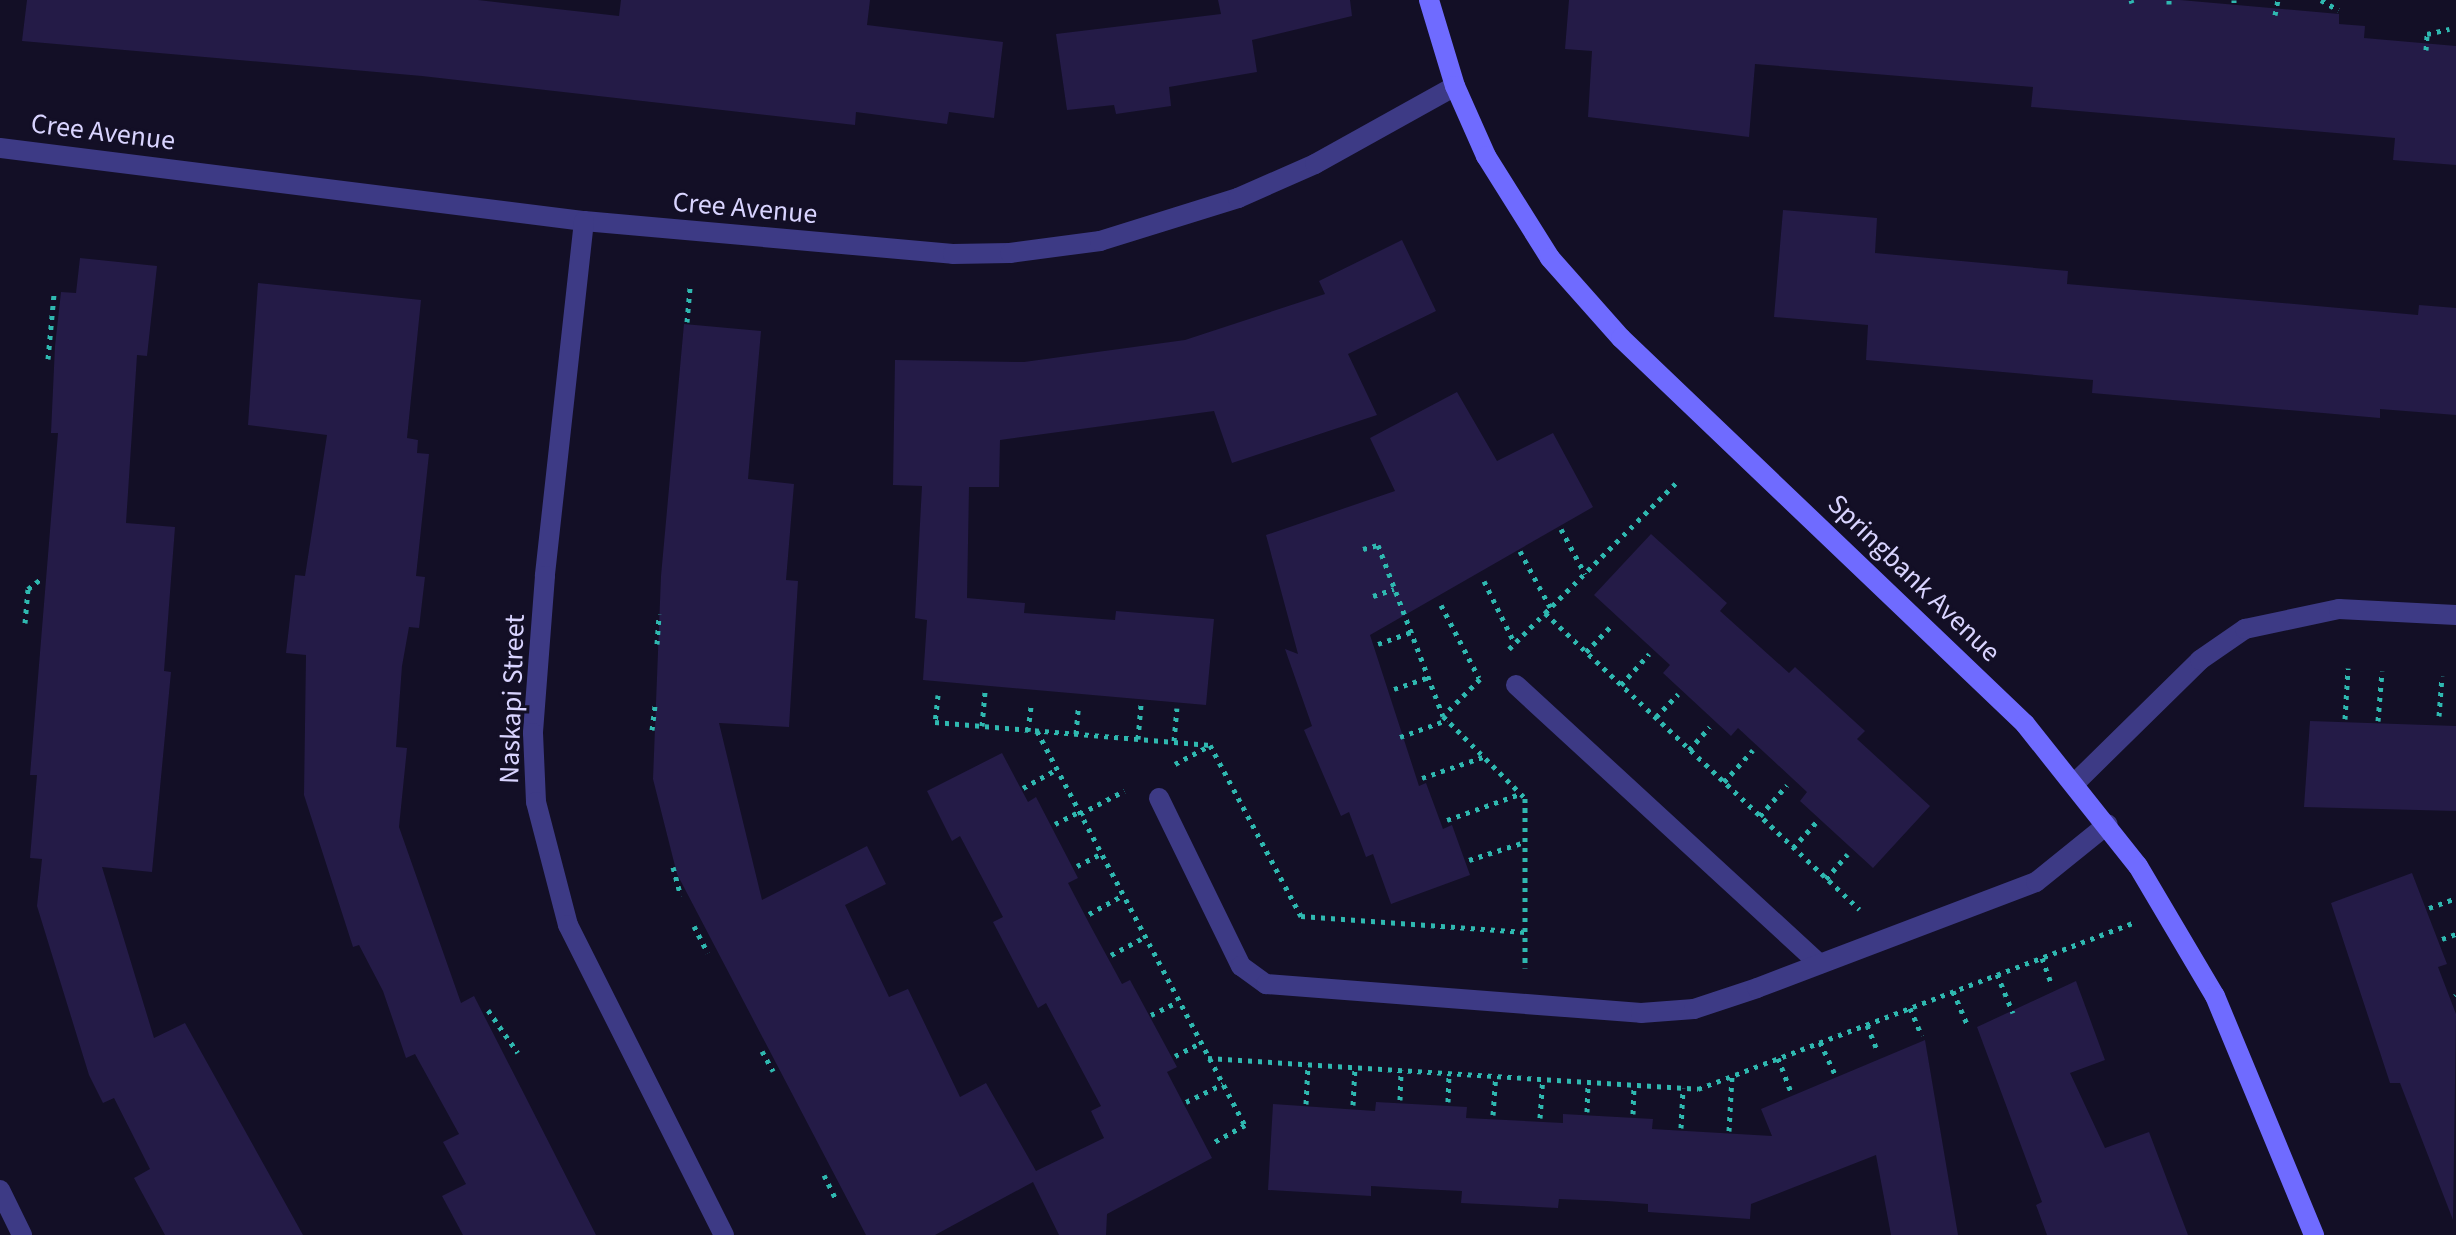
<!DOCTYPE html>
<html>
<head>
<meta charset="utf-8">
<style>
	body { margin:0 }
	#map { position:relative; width:2456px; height:1235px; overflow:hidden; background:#130f26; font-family:"Source Sans 3",sans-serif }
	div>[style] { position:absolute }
	.building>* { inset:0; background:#241b47 }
	.path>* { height:5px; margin-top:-2.5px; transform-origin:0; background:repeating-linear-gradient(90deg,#2fb8b0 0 4px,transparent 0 10px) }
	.lane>* { height:20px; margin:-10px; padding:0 10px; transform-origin:10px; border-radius:10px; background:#3d3a85 }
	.street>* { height:20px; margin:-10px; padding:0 10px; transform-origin:10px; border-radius:10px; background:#3d3a85 }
	.secondary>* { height:20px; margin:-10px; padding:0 10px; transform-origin:10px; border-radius:10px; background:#6f6bff }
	span { translate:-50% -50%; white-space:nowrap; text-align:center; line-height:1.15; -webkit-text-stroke:6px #130f26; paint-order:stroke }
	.street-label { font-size:28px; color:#d9d4ff }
</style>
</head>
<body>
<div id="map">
	<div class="building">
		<i style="clip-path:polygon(27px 0,478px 0,619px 16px,621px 0,870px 0,867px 25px,1003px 42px,994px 118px,949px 112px,947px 124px,856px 112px,855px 125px,422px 76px,22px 41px)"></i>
		<i style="clip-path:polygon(1218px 0,1350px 0,1352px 16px,1252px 40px,1257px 72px,1169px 87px,1171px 106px,1116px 114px,1114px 105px,1067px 110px,1056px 34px,1221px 14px)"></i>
		<i style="clip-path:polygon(1569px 0,2180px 0,2339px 14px,2339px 24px,2365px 26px,2364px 38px,2456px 46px,2456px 165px,2393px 160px,2395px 138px,2031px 107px,2033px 87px,1755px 64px,1749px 137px,1588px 117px,1592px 51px,1565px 49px)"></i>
		<i style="clip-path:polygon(1783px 210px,1877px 218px,1875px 253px,2068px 271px,2067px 284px,2418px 315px,2419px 305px,2456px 308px,2456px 415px,2380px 409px,2380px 418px,2092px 393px,2093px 380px,1866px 360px,1868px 325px,1774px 317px)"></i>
		<i style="clip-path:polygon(1402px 240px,1436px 311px,1348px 354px,1377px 415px,1232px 463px,1214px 411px,1000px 440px,999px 487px,969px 487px,967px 598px,1025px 603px,1024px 613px,1115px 620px,1116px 611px,1214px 619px,1206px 705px,923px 680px,927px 620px,915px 618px,922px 486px,893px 485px,895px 360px,1024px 362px,1185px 340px,1325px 294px,1319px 281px)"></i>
		<i style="clip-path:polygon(80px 258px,157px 266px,147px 356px,137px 355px,126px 523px,175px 527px,164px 671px,171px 672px,152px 872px,102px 867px,154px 1038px,185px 1023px,303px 1235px,165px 1235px,134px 1178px,150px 1169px,114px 1098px,103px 1103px,89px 1075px,37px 906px,42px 859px,30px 858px,37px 775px,30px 775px,58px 433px,51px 433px,55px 346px,61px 292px,76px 293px)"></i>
		<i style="clip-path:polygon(258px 283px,421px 300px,407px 438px,418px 440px,417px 453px,429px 454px,416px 576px,425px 577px,419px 628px,409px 627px,402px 666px,396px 747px,407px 748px,399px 827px,461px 1003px,474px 996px,596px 1235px,463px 1235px,442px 1196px,466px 1184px,443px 1142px,459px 1134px,415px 1054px,406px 1058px,383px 991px,359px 945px,353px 947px,304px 795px,306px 655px,286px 653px,295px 575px,305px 576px,327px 435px,248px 425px)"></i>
		<i style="clip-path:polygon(684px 324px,761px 331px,748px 479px,794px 484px,786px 580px,798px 581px,789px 727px,719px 723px,762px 900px,867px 846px,886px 884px,845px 905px,889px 997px,908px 989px,960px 1097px,986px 1083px,1036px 1171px,1104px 1138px,1091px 1111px,1101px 1106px,1046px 1003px,1038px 1008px,993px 922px,1003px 917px,960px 836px,952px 841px,927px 791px,1002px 753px,1028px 802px,1036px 797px,1078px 878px,1068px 883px,1090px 925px,1122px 984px,1130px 980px,1177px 1067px,1167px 1072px,1212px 1158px,1107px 1214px,1106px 1235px,1059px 1235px,1033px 1182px,935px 1235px,866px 1235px,677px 874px,653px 779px,661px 576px)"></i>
		<i style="clip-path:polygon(1457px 392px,1497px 461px,1553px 433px,1593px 507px,1370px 635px,1419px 786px,1426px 783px,1443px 829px,1452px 825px,1470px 875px,1391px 904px,1373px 854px,1366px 857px,1349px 812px,1341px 816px,1304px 730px,1312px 726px,1285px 649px,1298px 654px,1266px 535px,1395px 491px,1370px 438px)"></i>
		<i style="clip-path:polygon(1651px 534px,1727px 603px,1720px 611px,1789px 673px,1795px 667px,1865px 731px,1857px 739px,1930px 806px,1873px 868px,1800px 801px,1807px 792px,1738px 728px,1731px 736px,1663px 673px,1670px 665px,1594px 595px)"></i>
		<i style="clip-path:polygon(2310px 721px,2456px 726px,2456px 811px,2304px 807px)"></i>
		<i style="clip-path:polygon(2412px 873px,2447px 964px,2438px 967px,2456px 1014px,2453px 1220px,2400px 1083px,2390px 1083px,2331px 903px)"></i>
		<i style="clip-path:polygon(2076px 981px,2105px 1060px,2070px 1073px,2105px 1148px,2149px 1132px,2188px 1235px,2047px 1235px,2036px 1205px,2042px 1202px,1977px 1027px)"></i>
		<i style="clip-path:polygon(1925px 1040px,1958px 1235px,1891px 1235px,1876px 1155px,1751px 1204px,1750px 1219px,1648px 1212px,1648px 1204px,1607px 1201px,1559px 1199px,1558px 1208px,1461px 1203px,1462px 1191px,1420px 1189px,1371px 1186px,1371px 1196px,1268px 1190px,1273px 1104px,1375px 1111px,1376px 1102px,1467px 1107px,1466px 1118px,1563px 1123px,1563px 1114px,1653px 1119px,1652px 1129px,1772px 1136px,1761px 1109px)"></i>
	</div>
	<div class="path">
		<i style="left:2131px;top:0;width:3px;rotate:72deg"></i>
		<i style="left:2321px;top:0;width:20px;rotate:30deg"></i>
		<i style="left:2234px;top:3px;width:3px;rotate:-90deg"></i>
		<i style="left:2169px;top:4px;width:4px;rotate:-90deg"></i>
		<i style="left:2275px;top:15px;width:15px;rotate:-79deg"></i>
		<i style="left:2426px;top:50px;width:16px;rotate:-86deg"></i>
		<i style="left:2427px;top:34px;width:23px;rotate:-13deg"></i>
		<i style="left:687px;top:322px;width:35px;rotate:-85deg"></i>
		<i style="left:48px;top:359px;width:65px;rotate:-84.7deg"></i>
		<i style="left:1561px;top:529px;width:51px;rotate:61.9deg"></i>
		<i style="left:1363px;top:549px;width:16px;rotate:-15deg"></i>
		<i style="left:1378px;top:545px;width:183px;rotate:69.2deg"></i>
		<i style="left:1520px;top:551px;width:64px;rotate:61.8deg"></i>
		<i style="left:1484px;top:581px;width:70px;rotate:63.8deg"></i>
		<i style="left:1373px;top:596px;width:22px;rotate:-18deg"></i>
		<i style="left:1441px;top:605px;width:82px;rotate:62.5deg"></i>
		<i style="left:1545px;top:613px;width:187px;rotate:-44.8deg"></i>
		<i style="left:25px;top:623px;width:34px;rotate:-85deg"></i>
		<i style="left:28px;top:589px;width:16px;rotate:-38deg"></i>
		<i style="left:657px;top:644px;width:30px;rotate:-86deg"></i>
		<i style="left:1378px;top:644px;width:35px;rotate:-20deg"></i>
		<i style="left:1509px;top:649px;width:51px;rotate:-45deg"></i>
		<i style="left:1545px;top:613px;width:432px;rotate:43.3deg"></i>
		<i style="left:1586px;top:652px;width:40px;rotate:-46deg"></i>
		<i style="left:1480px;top:679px;width:52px;rotate:135deg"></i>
		<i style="left:1443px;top:716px;width:116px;rotate:45deg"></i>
		<i style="left:1525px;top:798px;width:170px;rotate:90deg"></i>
		<i style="left:1621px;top:685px;width:42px;rotate:-47.9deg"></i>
		<i style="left:1394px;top:689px;width:36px;rotate:-19deg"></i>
		<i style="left:938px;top:695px;width:27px;rotate:96deg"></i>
		<i style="left:935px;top:722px;width:276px;rotate:4.8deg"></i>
		<i style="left:2439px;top:716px;width:40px;rotate:-85.7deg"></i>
		<i style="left:1656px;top:717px;width:32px;rotate:-46deg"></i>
		<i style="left:2345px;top:719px;width:51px;rotate:-86.6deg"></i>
		<i style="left:2378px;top:721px;width:50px;rotate:-85.4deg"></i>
		<i style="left:982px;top:726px;width:34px;rotate:-85deg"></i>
		<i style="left:652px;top:730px;width:26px;rotate:-83deg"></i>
		<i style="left:1028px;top:731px;width:26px;rotate:-83deg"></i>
		<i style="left:1037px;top:731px;width:446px;rotate:62.2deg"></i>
		<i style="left:1245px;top:1125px;width:37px;rotate:151deg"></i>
		<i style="left:1076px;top:734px;width:25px;rotate:-85deg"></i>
		<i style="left:1400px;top:737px;width:50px;rotate:-19.9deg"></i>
		<i style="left:1138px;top:739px;width:36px;rotate:-85deg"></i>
		<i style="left:1174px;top:741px;width:33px;rotate:-85deg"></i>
		<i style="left:1689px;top:750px;width:31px;rotate:-48deg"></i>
		<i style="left:1175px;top:764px;width:40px;rotate:-28deg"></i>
		<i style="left:1210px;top:745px;width:194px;rotate:62deg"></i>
		<i style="left:1301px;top:916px;width:225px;rotate:4.1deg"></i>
		<i style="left:1422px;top:778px;width:65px;rotate:-19deg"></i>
		<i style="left:1724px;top:782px;width:43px;rotate:-47.8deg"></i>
		<i style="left:1023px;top:788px;width:39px;rotate:-29deg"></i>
		<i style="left:1080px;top:814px;width:50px;rotate:-27.6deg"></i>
		<i style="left:1760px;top:816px;width:41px;rotate:-48.9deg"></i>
		<i style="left:1447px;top:820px;width:77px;rotate:-19.6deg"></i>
		<i style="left:1055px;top:824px;width:27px;rotate:-27deg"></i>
		<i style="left:1793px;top:848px;width:36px;rotate:-48deg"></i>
		<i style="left:1469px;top:860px;width:59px;rotate:-17.8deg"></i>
		<i style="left:1077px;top:866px;width:27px;rotate:-27deg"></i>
		<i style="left:673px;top:867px;width:30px;rotate:75deg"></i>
		<i style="left:1826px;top:879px;width:33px;rotate:-49deg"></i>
		<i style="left:2429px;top:908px;width:29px;rotate:-20deg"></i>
		<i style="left:1089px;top:914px;width:39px;rotate:-29deg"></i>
		<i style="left:694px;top:926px;width:30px;rotate:63deg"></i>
		<i style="left:2442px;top:939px;width:15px;rotate:-20deg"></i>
		<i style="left:1111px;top:955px;width:38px;rotate:-28deg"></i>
		<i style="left:2042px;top:958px;width:29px;rotate:70deg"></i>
		<i style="left:1997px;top:974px;width:42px;rotate:67.7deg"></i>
		<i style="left:1953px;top:991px;width:38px;rotate:67deg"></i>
		<i style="left:2455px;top:996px;width:1px;rotate:-45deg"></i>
		<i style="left:1910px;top:1008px;width:30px;rotate:67deg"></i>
		<i style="left:488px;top:1010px;width:52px;rotate:55.1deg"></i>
		<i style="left:1151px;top:1015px;width:30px;rotate:-26deg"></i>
		<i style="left:1867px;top:1025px;width:29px;rotate:68deg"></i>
		<i style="left:1820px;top:1042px;width:38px;rotate:65deg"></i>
		<i style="left:762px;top:1051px;width:23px;rotate:61deg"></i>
		<i style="left:1175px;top:1056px;width:28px;rotate:-27deg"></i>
		<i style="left:1208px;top:1058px;width:491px;rotate:3.6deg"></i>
		<i style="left:1698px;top:1089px;width:465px;rotate:-20.9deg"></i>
		<i style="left:1778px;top:1058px;width:36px;rotate:69deg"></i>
		<i style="left:1400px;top:1100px;width:30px;rotate:-88deg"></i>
		<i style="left:1186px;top:1102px;width:41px;rotate:-25.9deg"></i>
		<i style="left:1448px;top:1102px;width:29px;rotate:-88deg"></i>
		<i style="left:1306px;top:1104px;width:40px;rotate:-87.1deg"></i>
		<i style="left:1353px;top:1105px;width:38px;rotate:-87deg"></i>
		<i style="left:1587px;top:1112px;width:30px;rotate:-88deg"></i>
		<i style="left:1633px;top:1114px;width:29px;rotate:-88deg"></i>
		<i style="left:1493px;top:1115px;width:39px;rotate:-86deg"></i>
		<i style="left:1540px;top:1118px;width:39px;rotate:-86deg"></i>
		<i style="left:1681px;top:1128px;width:40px;rotate:-87.1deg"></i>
		<i style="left:1729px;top:1131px;width:55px;rotate:-86.9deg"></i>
		<i style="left:824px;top:1175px;width:25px;rotate:64deg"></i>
	</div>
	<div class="lane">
		<i style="left:1516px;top:685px;width:412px;rotate:42.6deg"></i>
		<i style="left:1159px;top:798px;width:187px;rotate:64deg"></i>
		<i style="left:1241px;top:966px;width:31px;rotate:36deg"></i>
		<i style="left:1266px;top:984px;width:376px;rotate:4.4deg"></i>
		<i style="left:1641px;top:1013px;width:53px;rotate:-4.3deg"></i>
		<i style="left:1694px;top:1009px;width:66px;rotate:-18.4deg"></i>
		<i style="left:1757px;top:988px;width:298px;rotate:-20.8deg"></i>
		<i style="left:2036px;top:882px;width:92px;rotate:-38.9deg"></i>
	</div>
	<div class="street">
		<i style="left:0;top:148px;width:589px;rotate:7.13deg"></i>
		<i style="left:584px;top:221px;width:370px;rotate:5.1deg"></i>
		<i style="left:953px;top:254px;width:57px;rotate:-1deg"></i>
		<i style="left:1010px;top:253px;width:91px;rotate:-7.6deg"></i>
		<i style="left:1100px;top:241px;width:145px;rotate:-17.3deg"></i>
		<i style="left:1238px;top:198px;width:84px;rotate:-23.8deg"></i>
		<i style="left:1315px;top:164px;width:160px;rotate:-29.1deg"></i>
		<i style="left:584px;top:221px;width:357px;rotate:96.3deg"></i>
		<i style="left:545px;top:576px;width:157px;rotate:94.4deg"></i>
		<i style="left:533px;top:733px;width:69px;rotate:87.5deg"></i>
		<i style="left:536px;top:802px;width:127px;rotate:75.4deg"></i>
		<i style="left:568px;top:925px;width:347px;rotate:63.3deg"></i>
		<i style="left:2076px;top:782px;width:174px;rotate:-44.5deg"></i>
		<i style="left:2200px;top:660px;width:55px;rotate:-34.6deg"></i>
		<i style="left:2245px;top:629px;width:96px;rotate:-12deg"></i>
		<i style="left:2339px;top:609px;width:117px;rotate:2.9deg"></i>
		<i style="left:0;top:1190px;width:50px;rotate:63.9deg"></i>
	</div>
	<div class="secondary">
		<i style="left:1429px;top:0;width:90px;rotate:73.2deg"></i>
		<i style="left:1455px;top:86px;width:77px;rotate:66.1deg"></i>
		<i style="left:1486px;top:156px;width:120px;rotate:57.9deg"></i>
		<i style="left:1550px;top:258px;width:107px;rotate:48.4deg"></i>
		<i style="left:1621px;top:338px;width:559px;rotate:43.69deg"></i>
		<i style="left:2025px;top:724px;width:181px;rotate:51.5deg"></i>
		<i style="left:2138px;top:866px;width:151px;rotate:59.4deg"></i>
		<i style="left:2215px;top:996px;width:259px;rotate:67.5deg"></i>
	</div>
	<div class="street-label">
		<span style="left:103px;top:132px;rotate:7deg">Cree Avenue</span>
		<span style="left:745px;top:208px;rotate:5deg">Cree Avenue</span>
		<span style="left:1914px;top:578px;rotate:44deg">Springbank Avenue</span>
		<span style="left:512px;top:699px;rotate:-88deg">Naskapi Street</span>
	</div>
</div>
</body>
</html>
